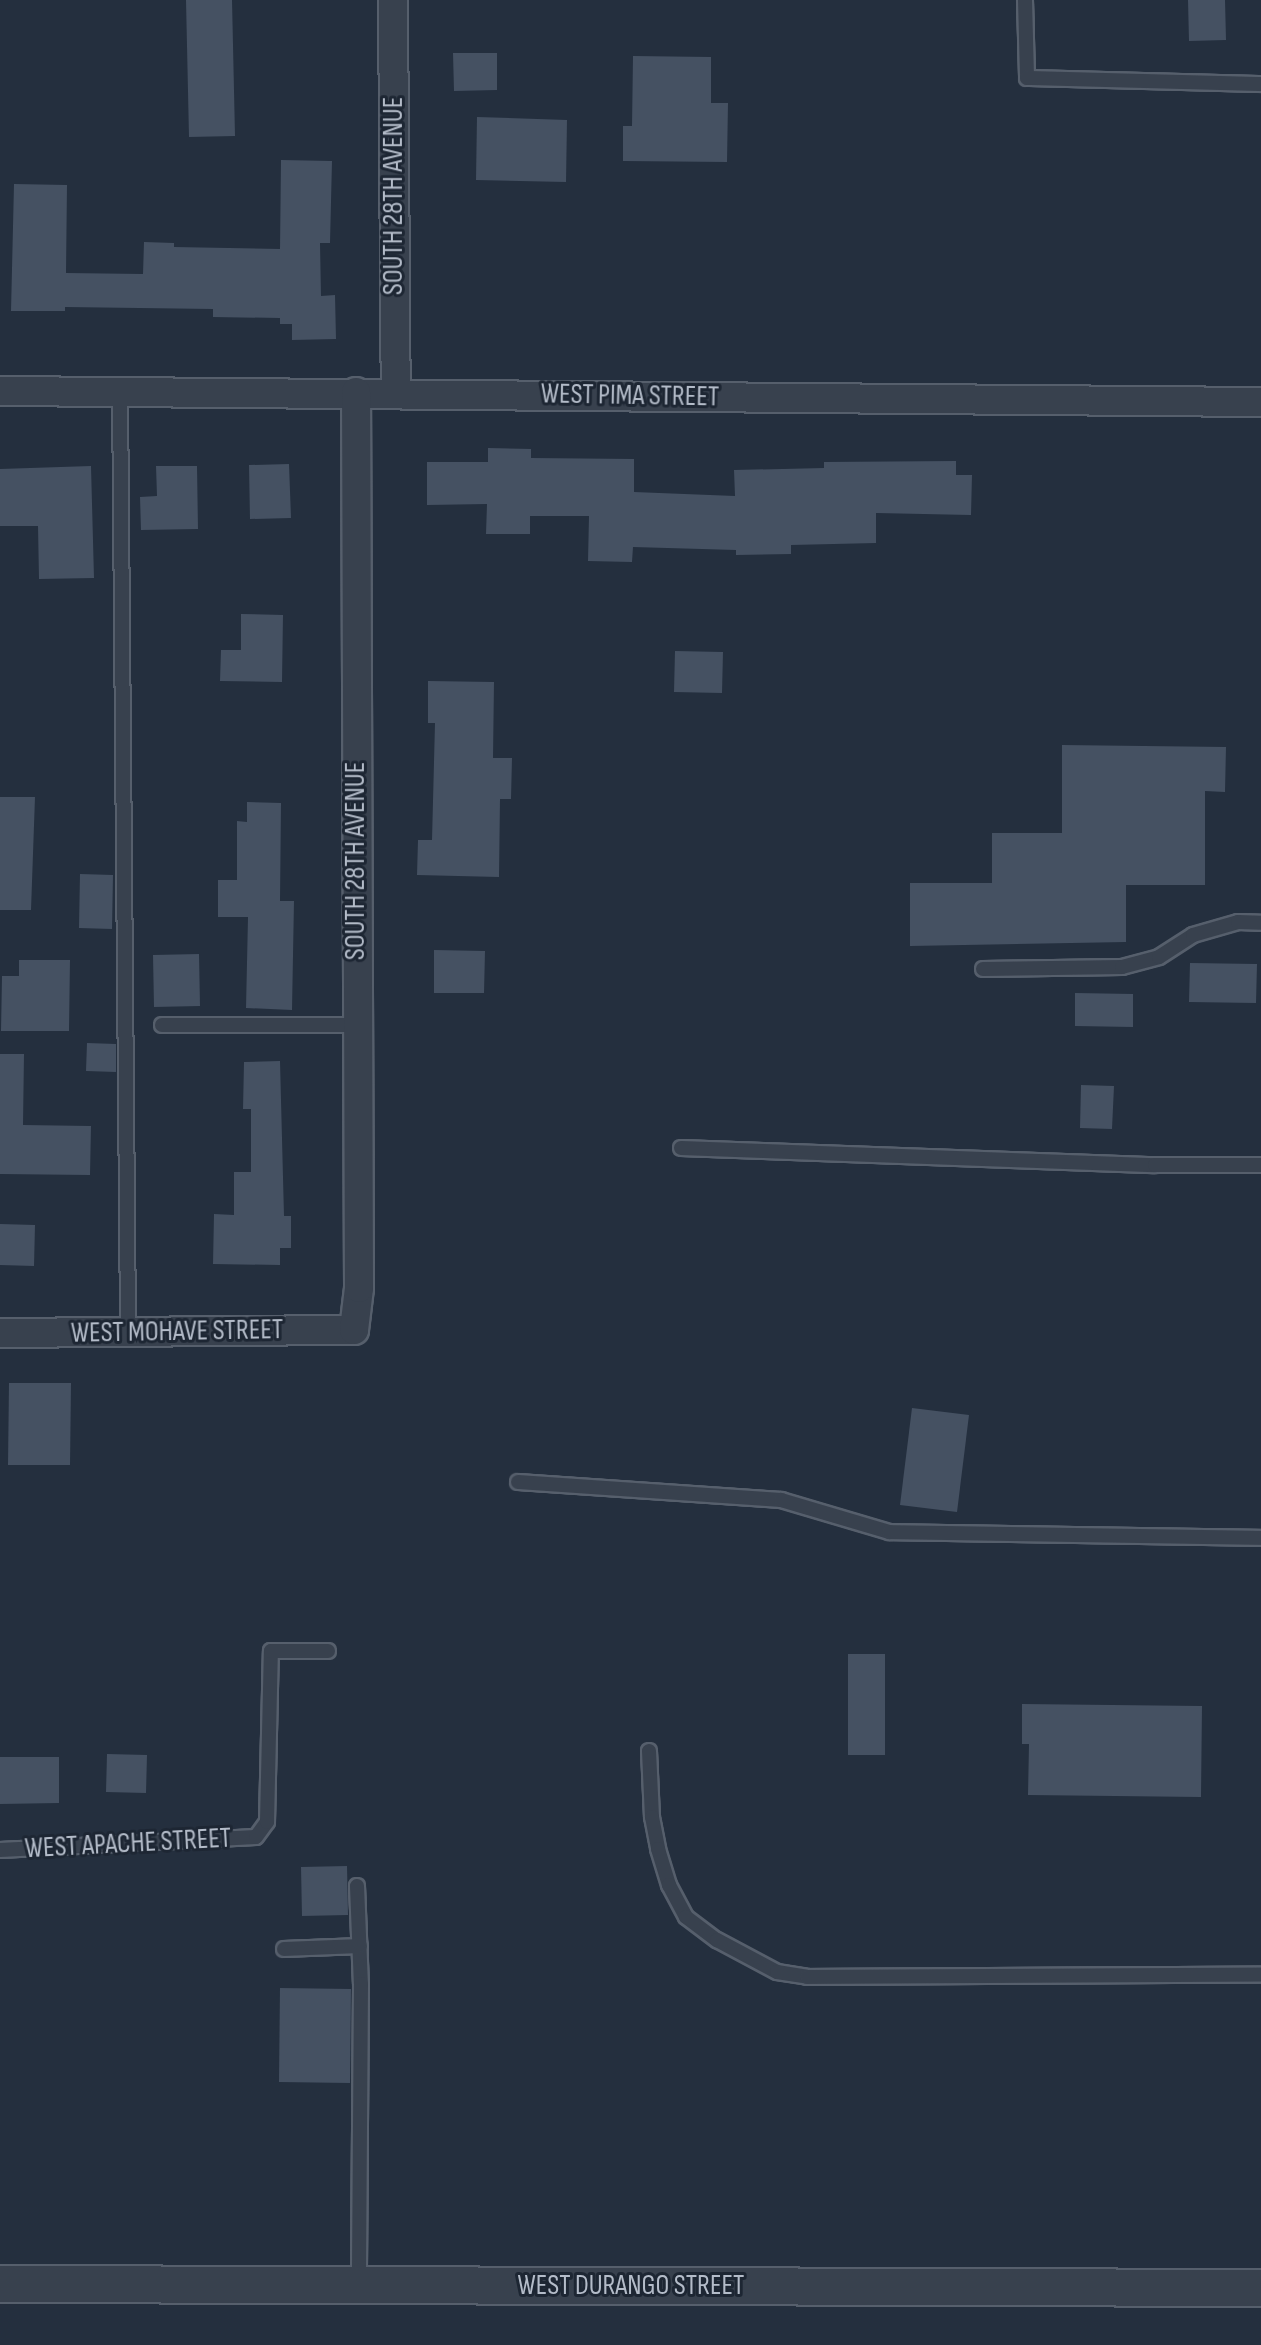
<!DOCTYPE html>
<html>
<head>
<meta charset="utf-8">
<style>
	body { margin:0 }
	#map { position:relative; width:1261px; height:2345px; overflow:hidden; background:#242f3e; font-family:"Sofia Sans Condensed",sans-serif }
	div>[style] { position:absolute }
	.building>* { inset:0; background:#455162 }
	.roads { filter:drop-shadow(2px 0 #565f6c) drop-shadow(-2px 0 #565f6c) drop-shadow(0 2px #565f6c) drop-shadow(0 -2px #565f6c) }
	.service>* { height:14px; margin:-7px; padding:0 7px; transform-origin:7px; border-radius:7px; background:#38414e }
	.minor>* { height:28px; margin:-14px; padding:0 14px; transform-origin:14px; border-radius:14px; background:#38414e }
	.tertiary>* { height:36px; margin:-18px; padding:0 18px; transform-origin:18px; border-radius:18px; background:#38414e }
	span { translate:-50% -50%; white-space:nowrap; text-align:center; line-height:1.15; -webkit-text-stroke:6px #1d2633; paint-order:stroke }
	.street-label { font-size:28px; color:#b4bcc9 }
</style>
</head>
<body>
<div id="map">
	<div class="building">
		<i style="clip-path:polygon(186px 0,232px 0,235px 136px,189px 137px)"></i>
		<i style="clip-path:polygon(1188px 0,1225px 0,1226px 40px,1189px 41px)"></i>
		<i style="clip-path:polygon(453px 53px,497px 53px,497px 90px,454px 91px)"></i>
		<i style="clip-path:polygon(633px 56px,711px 57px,711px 103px,728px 103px,727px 162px,623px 161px,623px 126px,632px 126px)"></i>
		<i style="clip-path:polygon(477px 117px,567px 120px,566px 182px,476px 180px)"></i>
		<i style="clip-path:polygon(281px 160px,332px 161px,330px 243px,320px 243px,321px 296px,335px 295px,336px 339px,292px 340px,292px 324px,280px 324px,280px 318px,213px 317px,213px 309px,65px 307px,65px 311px,11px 311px,14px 184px,67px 185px,66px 273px,143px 274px,144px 242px,174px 243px,174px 247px,280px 249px)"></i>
		<i style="clip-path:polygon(488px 448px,531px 449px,531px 458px,634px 459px,634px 492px,735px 496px,734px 470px,824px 468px,824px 462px,956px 461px,956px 475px,972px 475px,971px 515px,876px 513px,876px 543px,791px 545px,791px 554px,736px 555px,736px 550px,633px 547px,632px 562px,588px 561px,589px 516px,530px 516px,530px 534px,486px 534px,487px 504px,427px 505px,427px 462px,488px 462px)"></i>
		<i style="clip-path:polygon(289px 464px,291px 518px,250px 519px,249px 465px)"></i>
		<i style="clip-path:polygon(91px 466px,94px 578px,39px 579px,38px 526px,0 526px,0 469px)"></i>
		<i style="clip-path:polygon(156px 466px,197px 466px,198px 529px,141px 530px,140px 497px,157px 496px)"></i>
		<i style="clip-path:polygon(241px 614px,283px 615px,282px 682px,220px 681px,221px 650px,241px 650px)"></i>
		<i style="clip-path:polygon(675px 651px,723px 652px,722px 693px,674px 692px)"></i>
		<i style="clip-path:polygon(428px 681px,494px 682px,493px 758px,512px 758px,511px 799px,500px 799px,499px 877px,417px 875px,418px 840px,432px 840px,435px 723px,428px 723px)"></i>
		<i style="clip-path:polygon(1062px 745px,1226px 747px,1225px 792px,1205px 791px,1205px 885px,1126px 885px,1126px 942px,910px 946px,910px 883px,992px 883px,992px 833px,1062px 833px)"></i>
		<i style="clip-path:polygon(0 797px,35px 797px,31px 910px,0 910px)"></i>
		<i style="clip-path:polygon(247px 802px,281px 803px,280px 901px,294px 901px,292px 1010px,246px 1008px,248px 917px,218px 917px,218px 880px,237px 880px,237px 821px,247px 822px)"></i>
		<i style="clip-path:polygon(80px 874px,113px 875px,112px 929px,79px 928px)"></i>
		<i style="clip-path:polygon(434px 950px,485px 951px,484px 993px,434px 993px)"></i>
		<i style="clip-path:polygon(199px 954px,200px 1006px,154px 1007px,153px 955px)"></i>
		<i style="clip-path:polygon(19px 960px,70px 960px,69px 1031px,1px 1031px,2px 976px,19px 976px)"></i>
		<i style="clip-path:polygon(1190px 963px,1257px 964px,1256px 1003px,1189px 1002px)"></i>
		<i style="clip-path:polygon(1075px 993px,1133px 994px,1133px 1027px,1075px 1026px)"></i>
		<i style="clip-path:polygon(87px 1043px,116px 1044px,116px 1072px,86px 1071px)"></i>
		<i style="clip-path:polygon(0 1054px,24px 1054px,23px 1125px,91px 1126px,90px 1175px,0 1174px)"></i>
		<i style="clip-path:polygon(280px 1061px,284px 1216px,291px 1216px,291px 1248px,280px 1248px,280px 1265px,213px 1264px,214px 1214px,234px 1215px,234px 1172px,251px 1172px,251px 1109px,243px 1109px,244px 1062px)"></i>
		<i style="clip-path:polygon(1081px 1085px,1114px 1086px,1112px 1129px,1080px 1128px)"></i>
		<i style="clip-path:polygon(0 1224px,35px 1225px,34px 1266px,0 1265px)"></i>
		<i style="clip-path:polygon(9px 1383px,71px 1383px,70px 1465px,8px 1465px)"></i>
		<i style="clip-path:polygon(912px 1408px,969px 1415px,957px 1512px,900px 1505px)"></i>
		<i style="clip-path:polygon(848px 1654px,885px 1654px,885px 1755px,848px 1755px)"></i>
		<i style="clip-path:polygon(1022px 1704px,1202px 1706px,1201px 1797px,1028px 1795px,1029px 1744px,1022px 1744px)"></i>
		<i style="clip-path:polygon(107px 1754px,147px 1755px,146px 1793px,106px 1792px)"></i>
		<i style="clip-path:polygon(0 1757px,59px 1757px,59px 1803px,0 1804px)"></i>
		<i style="clip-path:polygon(347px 1866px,348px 1915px,302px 1916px,301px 1867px)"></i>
		<i style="clip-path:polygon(280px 1988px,351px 1989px,350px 2083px,279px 2082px)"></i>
	</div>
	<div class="roads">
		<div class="service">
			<i style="left:1025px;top:0;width:78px;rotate:88.5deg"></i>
			<i style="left:1027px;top:78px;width:234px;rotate:1.5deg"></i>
			<i style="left:120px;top:392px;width:940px;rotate:89.51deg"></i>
			<i style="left:983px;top:969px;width:139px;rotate:-0.8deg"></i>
			<i style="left:1122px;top:967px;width:38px;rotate:-15deg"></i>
			<i style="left:1159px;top:957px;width:40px;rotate:-32.9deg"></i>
			<i style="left:1193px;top:935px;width:47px;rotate:-16.1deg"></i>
			<i style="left:1238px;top:922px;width:23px;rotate:2deg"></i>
			<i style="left:162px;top:1025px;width:194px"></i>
			<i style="left:681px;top:1148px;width:474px;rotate:2.1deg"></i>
			<i style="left:1155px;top:1165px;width:106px"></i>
			<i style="left:518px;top:1482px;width:264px;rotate:3.9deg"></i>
			<i style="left:781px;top:1500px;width:113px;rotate:16.5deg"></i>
			<i style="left:889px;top:1532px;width:372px;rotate:0.9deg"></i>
			<i style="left:649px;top:1751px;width:66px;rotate:87.4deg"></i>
			<i style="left:652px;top:1817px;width:33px;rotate:79deg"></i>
			<i style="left:658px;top:1849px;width:38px;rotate:73deg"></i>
			<i style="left:669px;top:1885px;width:36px;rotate:62deg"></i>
			<i style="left:686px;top:1917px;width:39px;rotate:37deg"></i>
			<i style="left:717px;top:1940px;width:68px;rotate:28.1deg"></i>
			<i style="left:777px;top:1972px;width:30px;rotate:9deg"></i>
			<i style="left:807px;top:1977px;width:454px;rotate:-0.3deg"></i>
			<i style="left:0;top:1850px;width:256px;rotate:-2.9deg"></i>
			<i style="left:256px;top:1837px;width:19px;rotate:-54deg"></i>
			<i style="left:267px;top:1822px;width:171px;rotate:-88.7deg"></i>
			<i style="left:271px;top:1651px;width:57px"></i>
			<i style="left:357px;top:1886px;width:98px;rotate:87.7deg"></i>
			<i style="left:361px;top:1984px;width:301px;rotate:90.4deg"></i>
			<i style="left:284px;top:1949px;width:76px;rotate:-2.3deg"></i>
		</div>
		<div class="minor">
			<i style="left:393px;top:0;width:393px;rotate:89.6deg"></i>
			<i style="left:0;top:391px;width:1261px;rotate:0.5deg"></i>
			<i style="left:0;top:1333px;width:354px;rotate:-0.5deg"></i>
			<i style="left:354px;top:1330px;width:42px;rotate:-83.2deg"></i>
			<i style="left:359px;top:1288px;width:896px;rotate:-90.19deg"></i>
		</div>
		<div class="tertiary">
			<i style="left:0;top:2284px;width:1261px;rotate:0.18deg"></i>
		</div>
	</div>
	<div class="street-label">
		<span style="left:394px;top:196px;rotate:-90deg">SOUTH 28TH AVENUE</span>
		<span style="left:630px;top:396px;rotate:1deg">WEST PIMA STREET</span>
		<span style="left:356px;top:861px;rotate:-90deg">SOUTH 28TH AVENUE</span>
		<span style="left:177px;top:1332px;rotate:-1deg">WEST MOHAVE STREET</span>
		<span style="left:128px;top:1844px;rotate:-3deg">WEST APACHE STREET</span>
		<span style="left:631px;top:2286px">WEST DURANGO STREET</span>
	</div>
</div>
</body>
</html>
